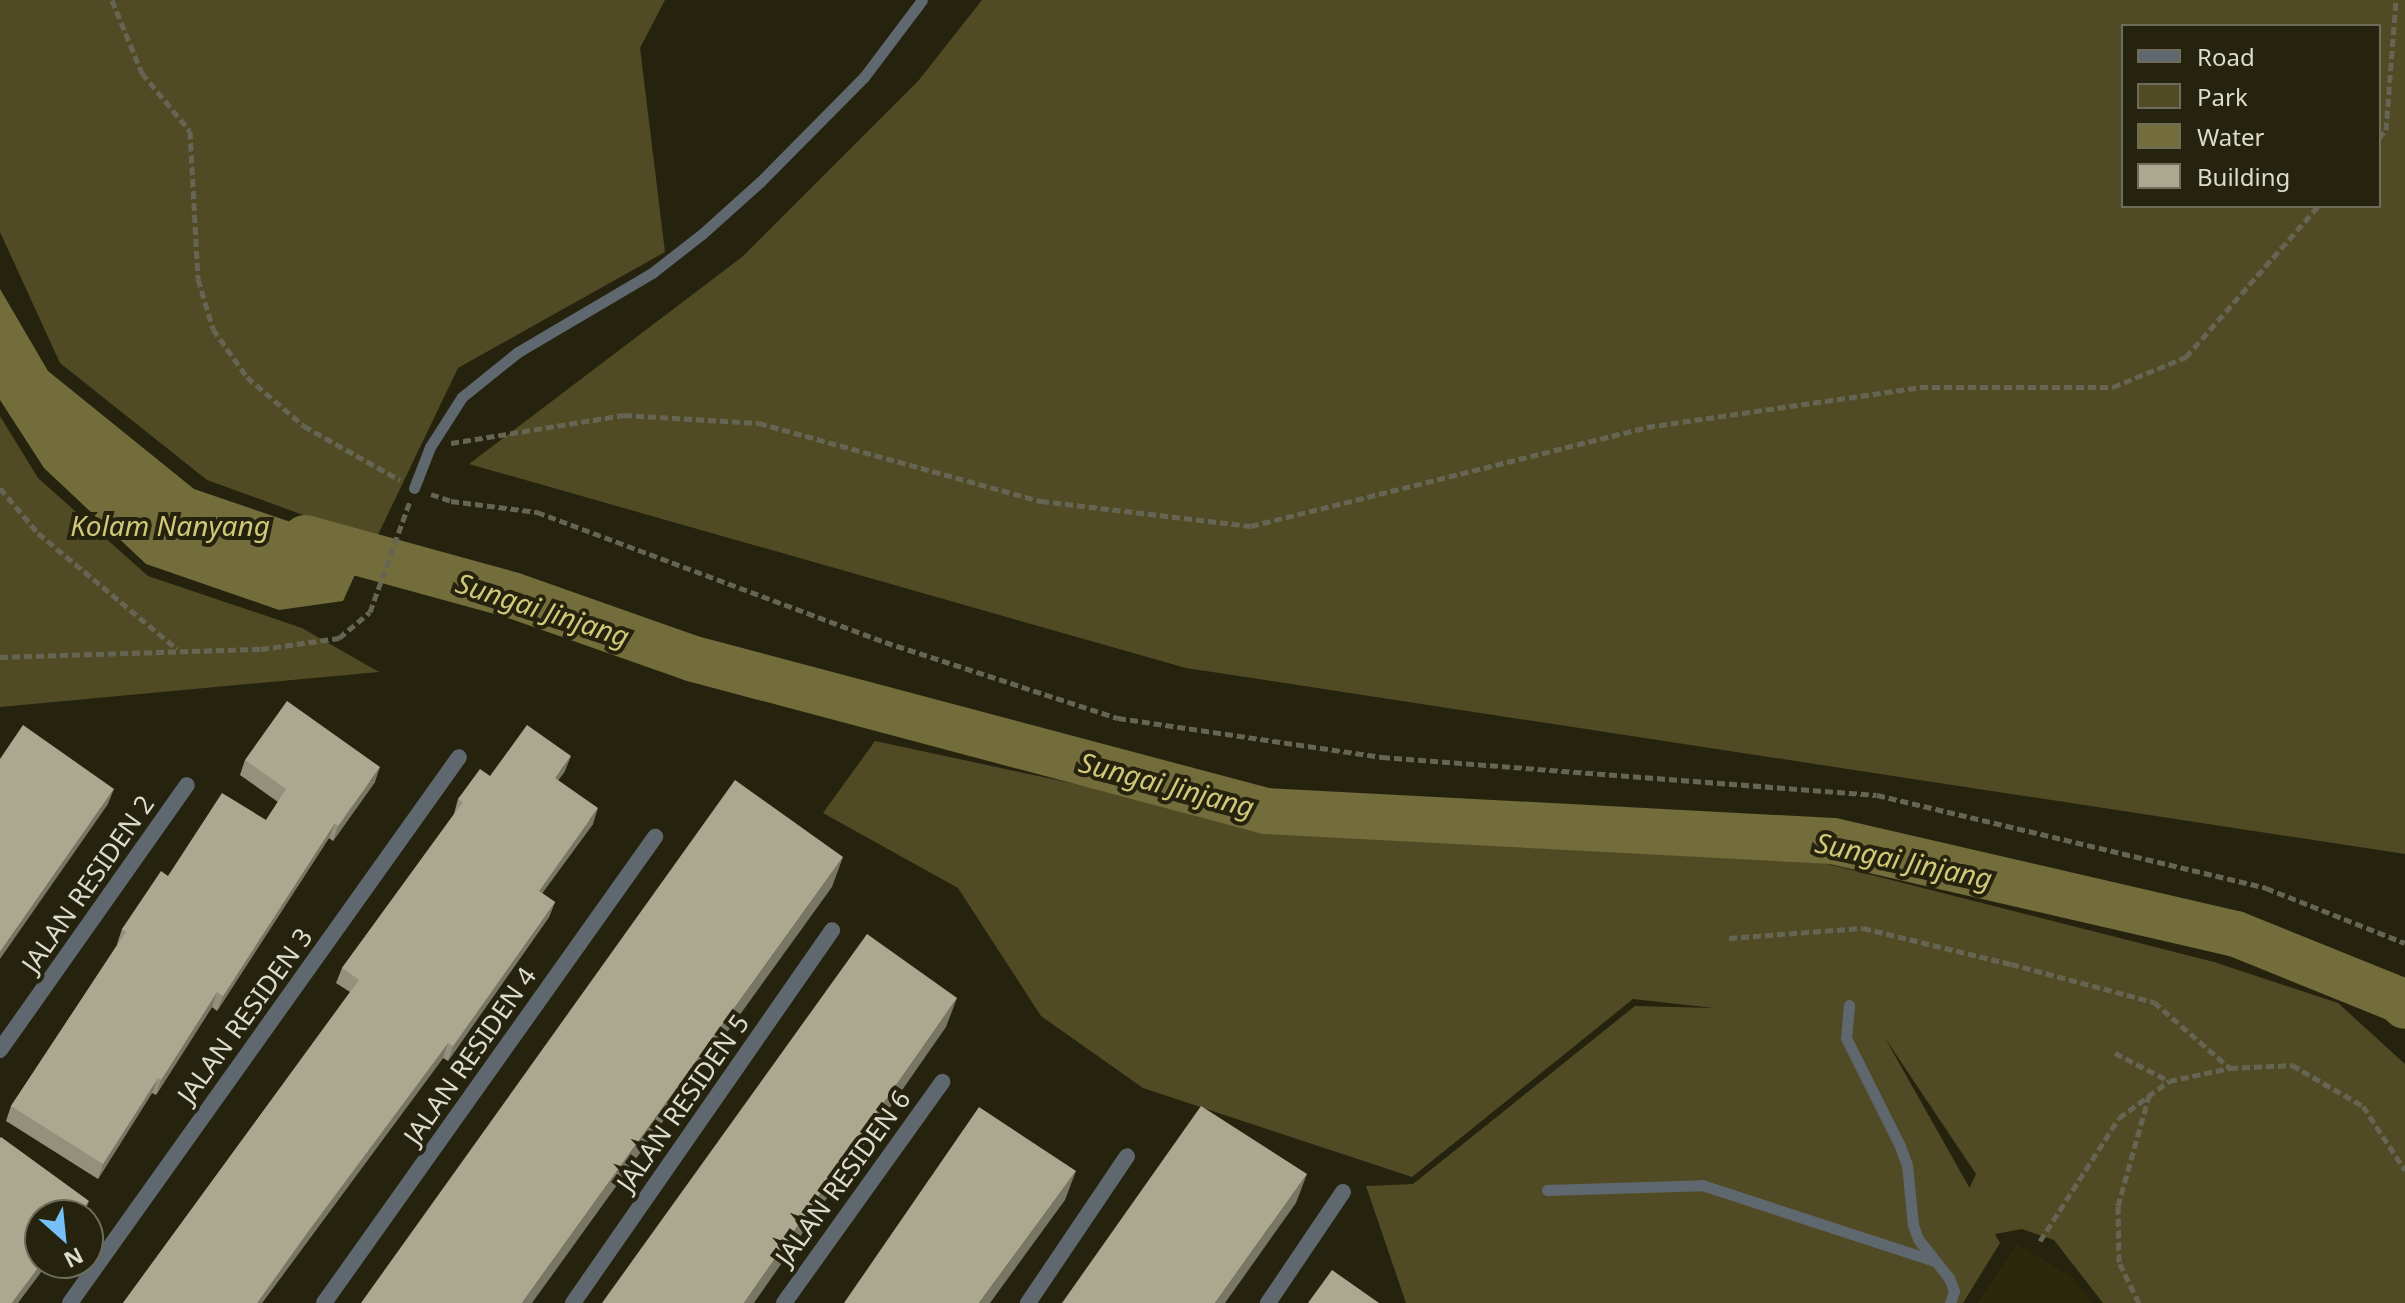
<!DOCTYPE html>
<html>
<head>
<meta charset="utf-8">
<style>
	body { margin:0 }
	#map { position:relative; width:2405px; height:1303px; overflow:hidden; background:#25230e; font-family:"Noto Sans",sans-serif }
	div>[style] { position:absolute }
	.built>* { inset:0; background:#2c280c }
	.green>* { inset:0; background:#504b25 }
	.water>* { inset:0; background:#736d3b }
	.river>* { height:46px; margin:-23px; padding:0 23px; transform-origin:23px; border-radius:23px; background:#736d3b }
	.path>* { height:5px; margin-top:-2.5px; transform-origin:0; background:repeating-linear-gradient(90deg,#666553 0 8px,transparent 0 12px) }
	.service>* { height:11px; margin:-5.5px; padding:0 5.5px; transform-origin:5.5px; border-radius:5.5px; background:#5f686f }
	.minor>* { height:16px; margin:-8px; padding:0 8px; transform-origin:8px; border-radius:8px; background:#5f686f }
	.wall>* { inset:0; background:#93907b }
	.shaded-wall>* { inset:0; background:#787664 }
	.building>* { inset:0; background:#aba88f }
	span { translate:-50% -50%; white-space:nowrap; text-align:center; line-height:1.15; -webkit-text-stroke:8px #25230e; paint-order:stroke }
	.street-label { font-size:26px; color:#dcdbce }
	.water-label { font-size:28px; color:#d2c87a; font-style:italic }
	.legend { position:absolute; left:2121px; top:24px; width:260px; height:184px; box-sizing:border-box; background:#25230e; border:2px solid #6e6d5b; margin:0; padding:10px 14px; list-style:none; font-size:24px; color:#dcdbce }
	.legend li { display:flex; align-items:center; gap:16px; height:40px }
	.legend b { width:40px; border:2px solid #6e6d5b }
	.north { position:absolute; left:24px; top:1199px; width:80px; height:80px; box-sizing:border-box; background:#25230e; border:2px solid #6e6d5b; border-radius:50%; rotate:153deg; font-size:22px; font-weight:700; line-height:32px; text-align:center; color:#dcdbce }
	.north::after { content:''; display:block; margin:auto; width:28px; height:36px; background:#75c0f6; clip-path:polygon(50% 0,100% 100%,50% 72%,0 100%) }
</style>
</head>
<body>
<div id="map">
	<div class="built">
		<i style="clip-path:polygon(2017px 1244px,2071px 1276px,2091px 1303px,1978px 1303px)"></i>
	</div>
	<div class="green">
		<i style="clip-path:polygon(0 0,665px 0,640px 48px,665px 252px,458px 368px,375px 541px,207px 480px,60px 363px,0 232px)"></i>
		<i style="clip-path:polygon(evenodd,982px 0,2405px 0,2405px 854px,1186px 668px,469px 464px,742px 257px,919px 80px,982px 0,2123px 26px,2379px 26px,2379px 206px,2123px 206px,2123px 26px)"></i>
		<i style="clip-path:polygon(0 416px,38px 478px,148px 576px,302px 628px,379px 672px,0 707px)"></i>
		<i style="clip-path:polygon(evenodd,875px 741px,1234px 818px,1600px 843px,1749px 844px,2214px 962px,2338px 1003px,2405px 1064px,2405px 1303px,2103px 1303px,2054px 1240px,2022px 1229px,1995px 1234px,2000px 1243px,1963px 1303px,1406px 1303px,1366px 1186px,1413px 1184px,1635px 1006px,1714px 1008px,1633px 999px,1412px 1177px,1143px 1088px,1041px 1016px,958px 888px,823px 813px,875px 741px,1885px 1038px,1976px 1174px,1970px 1187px,1969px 1187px,1885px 1038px)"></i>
	</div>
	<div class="water">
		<i style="clip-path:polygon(0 289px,48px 371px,194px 489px,367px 548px,343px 601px,279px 610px,146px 564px,44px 468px,0 400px)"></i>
	</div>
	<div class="river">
		<i style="left:305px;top:538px;width:215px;rotate:15.4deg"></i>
		<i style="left:512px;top:595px;width:193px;rotate:19.4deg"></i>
		<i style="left:694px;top:659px;width:592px;rotate:14.88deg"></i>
		<i style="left:1266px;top:811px;width:568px;rotate:3.03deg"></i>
		<i style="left:1833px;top:841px;width:414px;rotate:13deg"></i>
		<i style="left:2236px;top:934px;width:176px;rotate:22deg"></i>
		<i style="left:2399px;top:1000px;width:8px;rotate:45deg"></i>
	</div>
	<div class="path">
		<i style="left:112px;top:0;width:79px;rotate:67.7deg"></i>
		<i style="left:142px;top:73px;width:75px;rotate:50.4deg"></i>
		<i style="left:190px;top:131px;width:148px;rotate:86.9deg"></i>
		<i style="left:198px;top:279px;width:52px;rotate:73.3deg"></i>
		<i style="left:213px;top:329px;width:59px;rotate:54.7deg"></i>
		<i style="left:247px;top:377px;width:75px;rotate:40.7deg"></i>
		<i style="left:304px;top:426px;width:110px;rotate:29.4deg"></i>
		<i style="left:2379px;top:138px;width:11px;rotate:-49deg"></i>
		<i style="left:2386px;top:130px;width:130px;rotate:-85.6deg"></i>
		<i style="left:451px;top:443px;width:175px;rotate:-9.2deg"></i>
		<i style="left:624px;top:415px;width:135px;rotate:3.4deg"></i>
		<i style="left:759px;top:423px;width:293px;rotate:15.5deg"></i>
		<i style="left:1041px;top:501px;width:211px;rotate:6.8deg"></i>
		<i style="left:1251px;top:526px;width:408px;rotate:-14deg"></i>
		<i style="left:1647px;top:427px;width:276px;rotate:-8.3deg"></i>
		<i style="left:1920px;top:387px;width:193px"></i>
		<i style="left:2113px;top:387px;width:79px;rotate:-22.3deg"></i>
		<i style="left:2186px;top:357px;width:201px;rotate:-48.8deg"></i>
		<i style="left:0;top:488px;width:59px;rotate:49.8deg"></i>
		<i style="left:38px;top:533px;width:181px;rotate:39.8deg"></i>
		<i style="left:431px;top:494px;width:21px;rotate:19deg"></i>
		<i style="left:451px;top:501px;width:87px;rotate:7.3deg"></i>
		<i style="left:537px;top:512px;width:371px;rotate:20.5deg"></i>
		<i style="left:885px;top:642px;width:245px;rotate:18.1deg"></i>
		<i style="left:1118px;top:718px;width:267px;rotate:8.4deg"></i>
		<i style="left:1382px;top:757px;width:496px;rotate:4.4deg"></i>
		<i style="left:1877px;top:795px;width:400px;rotate:13.4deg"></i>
		<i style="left:2266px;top:888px;width:149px;rotate:21.6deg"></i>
		<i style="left:0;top:657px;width:261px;rotate:-1.8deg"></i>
		<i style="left:261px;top:649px;width:79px;rotate:-8deg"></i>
		<i style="left:339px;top:638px;width:40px;rotate:-40deg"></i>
		<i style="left:370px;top:612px;width:118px;rotate:-70.2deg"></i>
		<i style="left:1729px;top:938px;width:134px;rotate:-4.3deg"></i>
		<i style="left:1863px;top:928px;width:152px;rotate:13.7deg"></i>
		<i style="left:2011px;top:964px;width:148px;rotate:14.9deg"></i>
		<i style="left:2154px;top:1002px;width:101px;rotate:41deg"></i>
		<i style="left:2115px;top:1053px;width:61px;rotate:27.4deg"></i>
		<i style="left:2040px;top:1241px;width:146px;rotate:-57.3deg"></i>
		<i style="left:2119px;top:1118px;width:62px;rotate:-36.5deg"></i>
		<i style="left:2169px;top:1081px;width:62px;rotate:-12deg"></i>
		<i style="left:2230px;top:1068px;width:62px;rotate:-2.8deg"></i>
		<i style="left:2292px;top:1065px;width:82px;rotate:30deg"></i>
		<i style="left:2363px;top:1106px;width:77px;rotate:56.7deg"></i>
		<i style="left:2139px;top:1303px;width:46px;rotate:-116deg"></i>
		<i style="left:2119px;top:1262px;width:56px;rotate:-91deg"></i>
		<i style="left:2118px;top:1206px;width:114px;rotate:-74.3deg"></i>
	</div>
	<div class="service">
		<i style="left:414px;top:488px;width:44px;rotate:-68.7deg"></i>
		<i style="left:430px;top:447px;width:59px;rotate:-57.4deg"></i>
		<i style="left:462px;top:397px;width:72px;rotate:-38.8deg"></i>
		<i style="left:518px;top:352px;width:156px;rotate:-30.5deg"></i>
		<i style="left:652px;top:273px;width:63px;rotate:-38deg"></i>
		<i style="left:702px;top:234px;width:78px;rotate:-41.9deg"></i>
		<i style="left:760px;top:182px;width:148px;rotate:-45.3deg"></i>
		<i style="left:864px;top:77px;width:96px;rotate:-53deg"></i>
		<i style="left:1849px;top:1005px;width:33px;rotate:95deg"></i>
		<i style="left:1846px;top:1038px;width:121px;rotate:63.4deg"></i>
		<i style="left:1900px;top:1146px;width:20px;rotate:70deg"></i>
		<i style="left:1907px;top:1165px;width:60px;rotate:84.3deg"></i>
		<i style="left:1913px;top:1225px;width:15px;rotate:70deg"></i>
		<i style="left:1918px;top:1239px;width:50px;rotate:51.5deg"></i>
		<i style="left:1949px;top:1278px;width:14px;rotate:69deg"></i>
		<i style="left:1954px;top:1291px;width:13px;rotate:108deg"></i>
		<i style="left:1547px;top:1190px;width:155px;rotate:-1.8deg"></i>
		<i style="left:1702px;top:1185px;width:244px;rotate:18.1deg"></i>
	</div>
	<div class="minor">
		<i style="left:0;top:1050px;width:324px;rotate:-54.8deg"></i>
		<i style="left:70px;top:1303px;width:670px;rotate:-54.53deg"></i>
		<i style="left:324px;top:1303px;width:572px;rotate:-54.61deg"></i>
		<i style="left:573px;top:1303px;width:454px;rotate:-55.2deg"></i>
		<i style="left:784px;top:1303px;width:272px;rotate:-54.4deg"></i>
		<i style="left:1028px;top:1303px;width:177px;rotate:-56deg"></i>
		<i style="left:1268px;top:1303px;width:134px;rotate:-56deg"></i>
	</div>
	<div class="wall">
		<i style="clip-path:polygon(245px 760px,375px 782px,333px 841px,329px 838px,217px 1011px,212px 1007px,156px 1095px,152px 1093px,98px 1179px,6px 1121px,11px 1106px,117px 945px,117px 944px,122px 929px,168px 876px,266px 820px,278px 802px,240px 775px)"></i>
		<i style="clip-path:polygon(565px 771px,558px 780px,593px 824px,542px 893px,555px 902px,549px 917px,448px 1061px,443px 1058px,262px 1303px,123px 1303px,350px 992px,336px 983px,342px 968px,454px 814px,458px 799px,490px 776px)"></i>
	</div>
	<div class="shaded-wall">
		<i style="clip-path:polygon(571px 756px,565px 771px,549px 793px,555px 778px)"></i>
		<i style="clip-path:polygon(380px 767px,375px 782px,333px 841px,338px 826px)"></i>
		<i style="clip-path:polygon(114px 789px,108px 804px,0 959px,0 952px)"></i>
		<i style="clip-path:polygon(598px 808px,593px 824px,533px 906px,539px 891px)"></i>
		<i style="clip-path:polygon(335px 823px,329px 838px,217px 1011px,223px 996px)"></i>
		<i style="clip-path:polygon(843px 857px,832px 887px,532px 1303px,522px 1303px)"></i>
		<i style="clip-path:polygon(555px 902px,549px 917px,448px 1061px,453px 1046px)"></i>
		<i style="clip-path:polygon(217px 992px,212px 1007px,156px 1095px,161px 1080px)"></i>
		<i style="clip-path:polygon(957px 998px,946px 1027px,754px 1303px,744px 1303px)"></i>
		<i style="clip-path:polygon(448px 1043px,443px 1058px,262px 1303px,257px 1303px,307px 1233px)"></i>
		<i style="clip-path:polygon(158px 1078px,152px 1093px,98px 1179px,103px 1164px)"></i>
		<i style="clip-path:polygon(1076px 1171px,1065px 1200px,990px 1303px,979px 1303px)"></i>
		<i style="clip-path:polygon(1307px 1174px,1296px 1203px,1225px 1303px,1215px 1303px)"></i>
		<i style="clip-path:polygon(89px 1201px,84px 1215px,78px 1215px)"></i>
		<i style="clip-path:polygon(42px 1263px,48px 1263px,18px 1303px,12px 1303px)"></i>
	</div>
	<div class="building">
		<i style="clip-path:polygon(287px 701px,380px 767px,338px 826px,335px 823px,223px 996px,217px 992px,161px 1080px,158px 1078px,103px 1164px,11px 1106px,126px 932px,122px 929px,161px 871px,168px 876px,222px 793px,266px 820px,286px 789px,245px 760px)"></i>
		<i style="clip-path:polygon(23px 725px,114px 789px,0 952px,0 759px)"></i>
		<i style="clip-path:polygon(527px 725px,571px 756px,555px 778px,598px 808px,539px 891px,555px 902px,453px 1046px,448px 1043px,307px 1233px,257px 1303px,123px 1303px,359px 980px,342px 968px,463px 802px,458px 799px,480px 769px,490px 776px)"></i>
		<i style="clip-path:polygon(735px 780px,843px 857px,522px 1303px,361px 1303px)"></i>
		<i style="clip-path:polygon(867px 934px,957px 998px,744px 1303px,602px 1303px)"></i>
		<i style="clip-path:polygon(1201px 1106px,1307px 1174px,1215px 1303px,1062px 1303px)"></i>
		<i style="clip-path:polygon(979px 1107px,1076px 1171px,979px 1303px,844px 1303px)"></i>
		<i style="clip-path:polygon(1px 1137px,89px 1201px,78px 1215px,40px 1215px,40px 1263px,42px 1263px,12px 1303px,0 1303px,0 1138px)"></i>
		<i style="clip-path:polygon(1332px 1270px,1379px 1303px,1308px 1303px)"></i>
	</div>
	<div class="street-label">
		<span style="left:88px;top:884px;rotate:-55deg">JALAN RESIDEN 2</span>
		<span style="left:245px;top:1016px;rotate:-54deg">JALAN RESIDEN 3</span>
		<span style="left:470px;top:1056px;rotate:-55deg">JALAN RESIDEN 4</span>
		<span style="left:683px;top:1103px;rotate:-55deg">JALAN RESIDEN 5</span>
		<span style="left:843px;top:1178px;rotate:-54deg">JALAN RESIDEN 6</span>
	</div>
	<div class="water-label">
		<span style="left:170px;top:525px">Kolam Nanyang</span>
		<span style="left:543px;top:609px;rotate:18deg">Sungai Jinjang</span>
		<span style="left:1167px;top:784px;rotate:15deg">Sungai Jinjang</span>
		<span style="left:1904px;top:860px;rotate:12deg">Sungai Jinjang</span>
	</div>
	<ul class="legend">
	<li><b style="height:10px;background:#5f686f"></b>Road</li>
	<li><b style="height:22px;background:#504b25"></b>Park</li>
	<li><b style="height:22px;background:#736d3b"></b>Water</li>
	<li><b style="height:22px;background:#aba88f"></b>Building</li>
	</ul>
	<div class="north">N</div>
</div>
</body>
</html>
